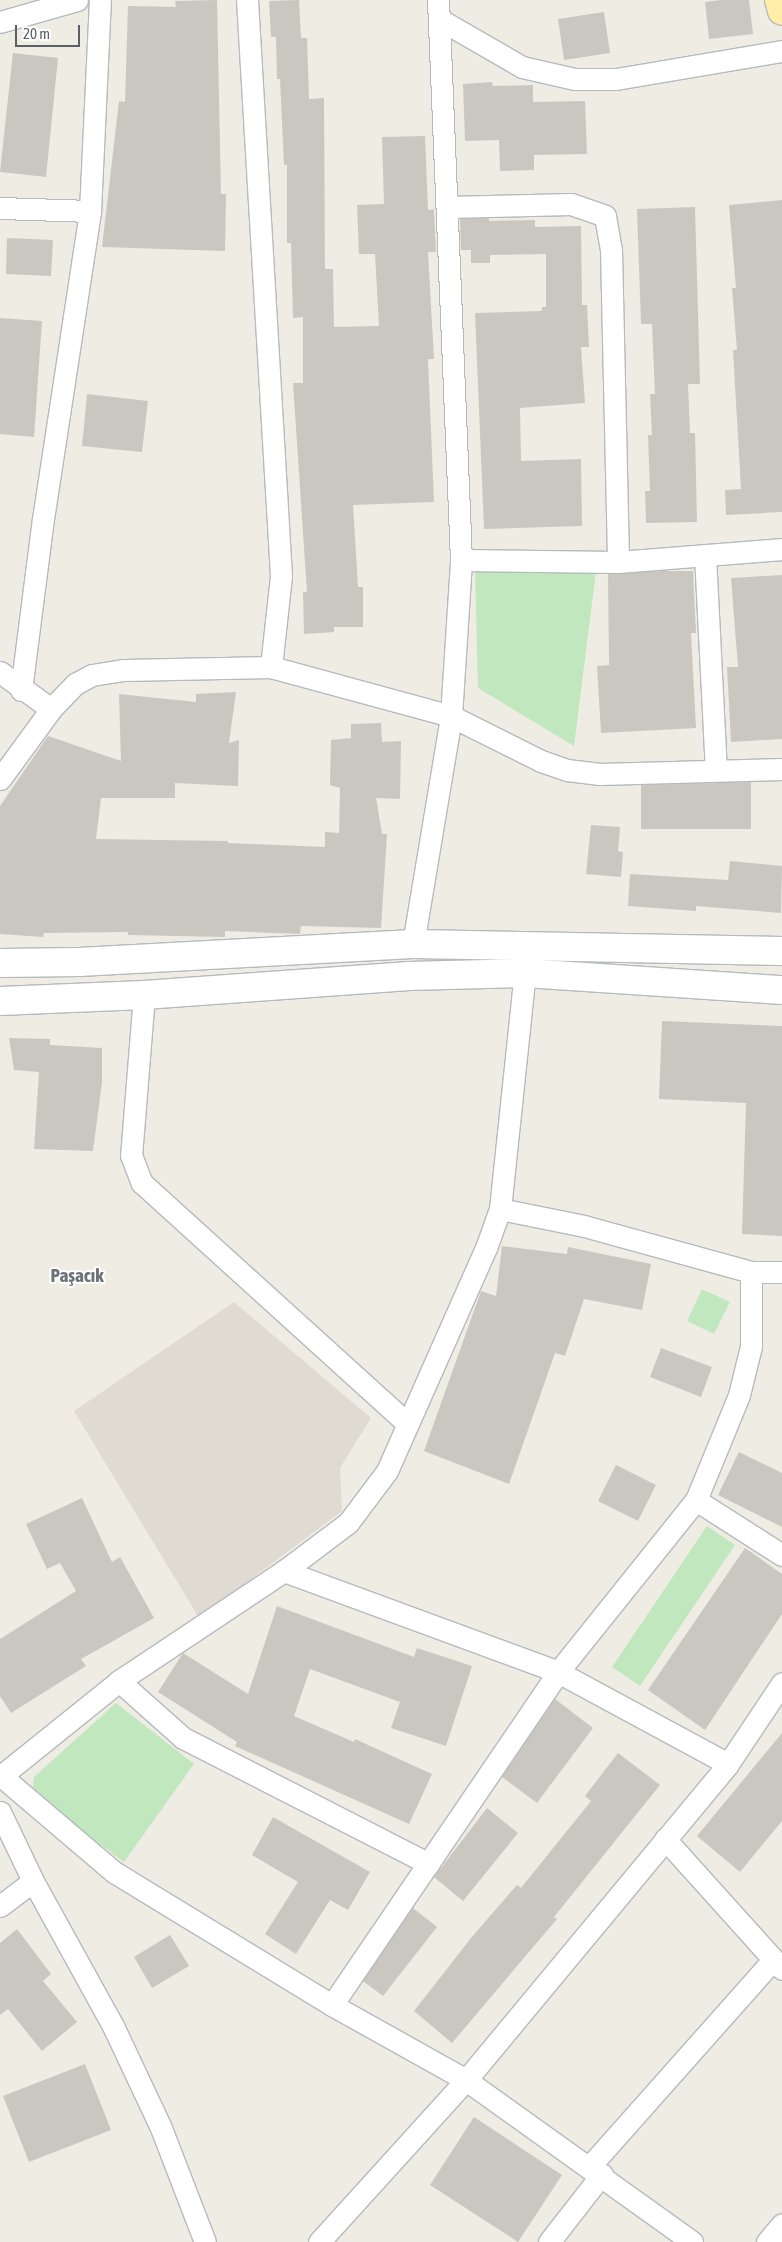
<!DOCTYPE html>
<html>
<head>
<meta charset="utf-8">
<style>
	body { margin:0 }
	#map { position:relative; width:782px; height:2242px; overflow:hidden; background:#efece4; font-family:"Asap Condensed",sans-serif }
	div>[style] { position:absolute }
	.education>* { inset:0; background:#dfdbd2 }
	.green>* { inset:0; background:#c1e7bf }
	.building>* { inset:0; background:#cac7c1 }
	.roads { filter:drop-shadow(1px 0 #b6babe) drop-shadow(-1px 0 #b6babe) drop-shadow(0 1px #b6babe) drop-shadow(0 -1px #b6babe) }
	.street>* { height:21px; margin:-10.5px; padding:0 10.5px; transform-origin:10.5px; border-radius:10.5px; background:#fff }
	.secondary>* { height:28px; margin:-14px; padding:0 14px; transform-origin:14px; border-radius:14px; background:#fff }
	.primary>* { height:28px; margin:-14px; padding:0 14px; transform-origin:14px; border-radius:14px; background:#ffeea8 }
	span { translate:-50% -50%; white-space:nowrap; text-align:center; line-height:1.15; -webkit-text-stroke:4px #fff; paint-order:stroke }
	.district-label { font-size:19px; color:#6d7277; font-weight:700 }
	.scale { position:absolute; left:15px; top:25px; width:65px; height:22px; box-sizing:border-box; border:2px solid #5c6065; border-top:0; padding-left:6px; font-size:15px; line-height:18px; white-space:nowrap; color:#5c6065; -webkit-text-stroke:4px #fff; paint-order:stroke }
</style>
</head>
<body>
<div id="map">
	<div class="education">
		<i style="clip-path:polygon(234px 1302px,371px 1418px,340px 1468px,342px 1511px,199px 1618px,74px 1411px)"></i>
	</div>
	<div class="green">
		<i style="clip-path:polygon(475px 569px,596px 571px,574px 746px,478px 688px)"></i>
		<i style="clip-path:polygon(702px 1289px,730px 1302px,714px 1334px,687px 1321px)"></i>
		<i style="clip-path:polygon(707px 1526px,735px 1545px,640px 1686px,612px 1667px)"></i>
		<i style="clip-path:polygon(116px 1703px,194px 1764px,124px 1862px,32px 1794px,34px 1777px)"></i>
	</div>
	<div class="building">
		<i style="clip-path:polygon(217px 0,221px 194px,226px 194px,225px 251px,102px 247px,119px 101px,125px 102px,128px 6px,176px 7px,175px 1px)"></i>
		<i style="clip-path:polygon(299px 0,301px 38px,307px 38px,309px 99px,324px 98px,325px 269px,333px 269px,334px 327px,379px 326px,375px 254px,359px 254px,357px 205px,384px 204px,382px 137px,425px 136px,428px 210px,434px 209px,436px 252px,428px 252px,434px 359px,428px 359px,434px 502px,353px 505px,358px 587px,363px 587px,363px 627px,334px 627px,334px 632px,304px 634px,303px 592px,307px 592px,293px 383px,303px 383px,303px 317px,293px 318px,291px 243px,287px 243px,287px 165px,284px 165px,280px 79px,277px 79px,276px 37px,271px 37px,269px 1px)"></i>
		<i style="clip-path:polygon(721px 0,749px 0,753px 34px,709px 39px,705px 2px)"></i>
		<i style="clip-path:polygon(604px 12px,610px 53px,564px 60px,558px 19px)"></i>
		<i style="clip-path:polygon(13px 53px,58px 58px,46px 177px,0 172px)"></i>
		<i style="clip-path:polygon(492px 82px,493px 86px,533px 85px,533px 102px,585px 101px,587px 154px,534px 155px,534px 170px,500px 171px,499px 140px,465px 141px,463px 84px)"></i>
		<i style="clip-path:polygon(782px 200px,782px 512px,726px 515px,725px 490px,741px 489px,733px 350px,737px 350px,732px 288px,736px 288px,729px 205px)"></i>
		<i style="clip-path:polygon(695px 207px,700px 384px,688px 384px,690px 433px,695px 433px,697px 522px,646px 523px,645px 491px,650px 491px,648px 435px,652px 435px,650px 394px,655px 394px,652px 324px,641px 324px,637px 209px)"></i>
		<i style="clip-path:polygon(489px 218px,489px 221px,535px 220px,535px 227px,581px 226px,582px 305px,587px 305px,589px 347px,581px 347px,585px 403px,520px 408px,521px 461px,581px 459px,582px 526px,484px 529px,475px 313px,542px 311px,542px 307px,546px 307px,546px 254px,490px 255px,490px 263px,471px 263px,471px 250px,461px 250px,460px 219px)"></i>
		<i style="clip-path:polygon(7px 238px,53px 240px,51px 276px,6px 274px)"></i>
		<i style="clip-path:polygon(0 318px,42px 321px,34px 437px,0 434px)"></i>
		<i style="clip-path:polygon(87px 394px,148px 401px,142px 452px,82px 446px)"></i>
		<i style="clip-path:polygon(661px 571px,693px 571px,696px 633px,691px 633px,696px 728px,601px 733px,597px 666px,609px 665px,608px 574px)"></i>
		<i style="clip-path:polygon(782px 575px,782px 739px,731px 742px,727px 667px,738px 667px,731px 578px)"></i>
		<i style="clip-path:polygon(236px 692px,229px 743px,239px 740px,238px 786px,175px 783px,175px 798px,101px 798px,96px 839px,228px 841px,228px 843px,325px 847px,325px 832px,339px 833px,340px 788px,330px 785px,331px 740px,351px 738px,351px 724px,381px 723px,382px 742px,401px 741px,400px 799px,376px 798px,382px 834px,387px 834px,381px 928px,301px 926px,300px 934px,225px 931px,225px 937px,128px 935px,128px 932px,44px 933px,43px 937px,0 934px,0 806px,48px 736px,121px 761px,119px 694px,196px 702px,196px 694px)"></i>
		<i style="clip-path:polygon(751px 782px,751px 829px,641px 829px,641px 785px)"></i>
		<i style="clip-path:polygon(591px 825px,620px 827px,618px 851px,623px 852px,621px 877px,586px 874px)"></i>
		<i style="clip-path:polygon(730px 861px,782px 866px,781px 913px,696px 906px,696px 911px,628px 906px,630px 874px,728px 880px)"></i>
		<i style="clip-path:polygon(662px 1021px,782px 1026px,782px 1236px,742px 1234px,746px 1103px,659px 1099px)"></i>
		<i style="clip-path:polygon(9px 1038px,50px 1039px,50px 1045px,102px 1048px,102px 1082px,93px 1151px,34px 1149px,39px 1072px,14px 1070px)"></i>
		<i style="clip-path:polygon(502px 1246px,567px 1254px,568px 1247px,651px 1264px,642px 1310px,584px 1299px,565px 1356px,555px 1353px,509px 1484px,424px 1451px,481px 1291px,496px 1296px)"></i>
		<i style="clip-path:polygon(661px 1348px,712px 1367px,701px 1397px,650px 1377px)"></i>
		<i style="clip-path:polygon(739px 1452px,782px 1473px,782px 1527px,718px 1495px)"></i>
		<i style="clip-path:polygon(616px 1465px,656px 1485px,638px 1521px,598px 1501px)"></i>
		<i style="clip-path:polygon(82px 1498px,112px 1562px,120px 1557px,154px 1618px,81px 1659px,86px 1666px,11px 1713px,0 1696px,0 1639px,76px 1591px,60px 1563px,47px 1569px,26px 1524px)"></i>
		<i style="clip-path:polygon(745px 1548px,782px 1574px,782px 1614px,705px 1730px,648px 1690px)"></i>
		<i style="clip-path:polygon(277px 1606px,414px 1657px,417px 1648px,472px 1666px,446px 1746px,391px 1728px,400px 1702px,310px 1669px,294px 1716px,354px 1742px,355px 1739px,432px 1774px,409px 1824px,235px 1746px,237px 1742px,158px 1692px,183px 1653px,248px 1694px)"></i>
		<i style="clip-path:polygon(555px 1699px,593px 1728px,537px 1803px,502px 1777px)"></i>
		<i style="clip-path:polygon(782px 1733px,782px 1821px,740px 1872px,697px 1836px)"></i>
		<i style="clip-path:polygon(618px 1753px,660px 1785px,554px 1917px,557px 1919px,452px 2043px,414px 2011px,471px 1938px,517px 1885px,521px 1888px,591px 1801px,585px 1796px)"></i>
		<i style="clip-path:polygon(487px 1808px,518px 1833px,463px 1901px,434px 1877px)"></i>
		<i style="clip-path:polygon(273px 1817px,370px 1872px,348px 1910px,330px 1900px,296px 1954px,265px 1934px,298px 1882px,252px 1855px)"></i>
		<i style="clip-path:polygon(413px 1908px,437px 1927px,383px 1996px,363px 1981px)"></i>
		<i style="clip-path:polygon(17px 1929px,51px 1974px,43px 1981px,77px 2022px,42px 2051px,8px 2009px,0 2015px,0 1943px)"></i>
		<i style="clip-path:polygon(170px 1935px,189px 1966px,152px 1988px,134px 1957px)"></i>
		<i style="clip-path:polygon(85px 2064px,111px 2130px,29px 2162px,3px 2096px)"></i>
		<i style="clip-path:polygon(474px 2117px,562px 2175px,518px 2242px,430px 2185px)"></i>
	</div>
	<div class="roads">
		<div class="street">
			<i style="left:247px;top:0;width:577px;rotate:86.62deg"></i>
			<i style="left:281px;top:576px;width:92px;rotate:96.3deg"></i>
			<i style="left:439px;top:19px;width:96px;rotate:30deg"></i>
			<i style="left:522px;top:67px;width:54px;rotate:12.8deg"></i>
			<i style="left:575px;top:79px;width:41px"></i>
			<i style="left:616px;top:79px;width:168px;rotate:-9.6deg"></i>
			<i style="left:0;top:22px;width:80px;rotate:-15.9deg"></i>
			<i style="left:448px;top:207px;width:123px;rotate:-1.4deg"></i>
			<i style="left:571px;top:204px;width:36px;rotate:19deg"></i>
			<i style="left:605px;top:216px;width:35px;rotate:80deg"></i>
			<i style="left:611px;top:250px;width:312px;rotate:88.7deg"></i>
			<i style="left:0;top:208px;width:90px;rotate:1.9deg"></i>
			<i style="left:705px;top:555px;width:215px;rotate:87.1deg"></i>
			<i style="left:461px;top:560px;width:157px;rotate:0.7deg"></i>
			<i style="left:618px;top:562px;width:165px;rotate:-4.5deg"></i>
			<i style="left:0;top:672px;width:63px;rotate:36deg"></i>
			<i style="left:21px;top:690px;width:172px;rotate:-82.7deg"></i>
			<i style="left:43px;top:519px;width:312px;rotate:-81.3deg"></i>
			<i style="left:90px;top:211px;width:211px;rotate:-87.3deg"></i>
			<i style="left:0;top:779px;width:87px;rotate:-53.9deg"></i>
			<i style="left:51px;top:709px;width:35px;rotate:-46deg"></i>
			<i style="left:75px;top:684px;width:19px;rotate:-28deg"></i>
			<i style="left:92px;top:675px;width:32px;rotate:-9deg"></i>
			<i style="left:124px;top:670px;width:147px;rotate:-1.2deg"></i>
			<i style="left:271px;top:667px;width:187px;rotate:15.2deg"></i>
			<i style="left:451px;top:716px;width:101px;rotate:26.6deg"></i>
			<i style="left:541px;top:761px;width:28px;rotate:19deg"></i>
			<i style="left:567px;top:770px;width:33px;rotate:7deg"></i>
			<i style="left:600px;top:774px;width:182px;rotate:-1.6deg"></i>
			<i style="left:413px;top:944px;width:231px;rotate:-80.5deg"></i>
			<i style="left:451px;top:716px;width:156px;rotate:-86.3deg"></i>
			<i style="left:461px;top:560px;width:560px;rotate:-92.35deg"></i>
			<i style="left:144px;top:995px;width:161px;rotate:94.6deg"></i>
			<i style="left:131px;top:1155px;width:30px;rotate:69deg"></i>
			<i style="left:142px;top:1183px;width:358px;rotate:42.2deg"></i>
			<i style="left:500px;top:1209px;width:86px;rotate:11.4deg"></i>
			<i style="left:584px;top:1226px;width:173px;rotate:15.4deg"></i>
			<i style="left:751px;top:1272px;width:31px"></i>
			<i style="left:696px;top:1500px;width:102px;rotate:32.6deg"></i>
			<i style="left:284px;top:1571px;width:292px;rotate:20.2deg"></i>
			<i style="left:558px;top:1672px;width:193px;rotate:28.4deg"></i>
			<i style="left:119px;top:1681px;width:86px;rotate:41.7deg"></i>
			<i style="left:183px;top:1738px;width:276px;rotate:27.1deg"></i>
			<i style="left:0;top:1775px;width:150px;rotate:40.4deg"></i>
			<i style="left:114px;top:1872px;width:255px;rotate:31.4deg"></i>
			<i style="left:332px;top:2005px;width:154px;rotate:29.2deg"></i>
			<i style="left:466px;top:2080px;width:278px;rotate:35.6deg"></i>
			<i style="left:1px;top:1776px;width:151px;rotate:-38.8deg"></i>
			<i style="left:119px;top:1681px;width:198px;rotate:-33.7deg"></i>
			<i style="left:284px;top:1571px;width:80px;rotate:-36.9deg"></i>
			<i style="left:348px;top:1523px;width:65px;rotate:-53.1deg"></i>
			<i style="left:387px;top:1471px;width:244px;rotate:-66.1deg"></i>
			<i style="left:486px;top:1248px;width:41px;rotate:-70.3deg"></i>
			<i style="left:500px;top:1209px;width:237px;rotate:-84deg"></i>
			<i style="left:0;top:1812px;width:76px;rotate:64.4deg"></i>
			<i style="left:33px;top:1881px;width:168px;rotate:61.1deg"></i>
			<i style="left:114px;top:2028px;width:110px;rotate:64.8deg"></i>
			<i style="left:161px;top:2128px;width:122px;rotate:68.9deg"></i>
			<i style="left:665px;top:1839px;width:175px;rotate:48deg"></i>
			<i style="left:0;top:1906px;width:41px;rotate:-37.1deg"></i>
			<i style="left:332px;top:2005px;width:402px;rotate:-55.8deg"></i>
			<i style="left:558px;top:1672px;width:221px;rotate:-51.3deg"></i>
			<i style="left:696px;top:1500px;width:113px;rotate:-67.7deg"></i>
			<i style="left:739px;top:1395px;width:50px;rotate:-76.2deg"></i>
			<i style="left:751px;top:1346px;width:74px;rotate:-90deg"></i>
			<i style="left:590px;top:2166px;width:276px;rotate:-48.4deg"></i>
			<i style="left:319px;top:2242px;width:219px;rotate:-47.8deg"></i>
			<i style="left:466px;top:2080px;width:410px;rotate:-50.3deg"></i>
			<i style="left:728px;top:1764px;width:97px;rotate:-56.3deg"></i>
			<i style="left:549px;top:2242px;width:86px;rotate:-52.1deg"></i>
			<i style="left:767px;top:2242px;width:23px;rotate:-50deg"></i>
		</div>
		<div class="secondary">
			<i style="left:0;top:963px;width:79px;rotate:-0.7deg"></i>
			<i style="left:79px;top:962px;width:334px;rotate:-3.1deg"></i>
			<i style="left:413px;top:944px;width:369px;rotate:1.1deg"></i>
			<i style="left:0;top:1001px;width:144px;rotate:-2.4deg"></i>
			<i style="left:144px;top:995px;width:266px;rotate:-4.1deg"></i>
			<i style="left:409px;top:976px;width:116px;rotate:-1.5deg"></i>
			<i style="left:525px;top:973px;width:258px;rotate:3.8deg"></i>
		</div>
		<div class="primary">
			<i style="left:779px;top:0;width:11px;rotate:75deg"></i>
		</div>
	</div>
	<div class="district-label">
		<span style="left:77px;top:1276px">Paşacık</span>
	</div>
	<div class="scale">20 m</div>
</div>
</body>
</html>
